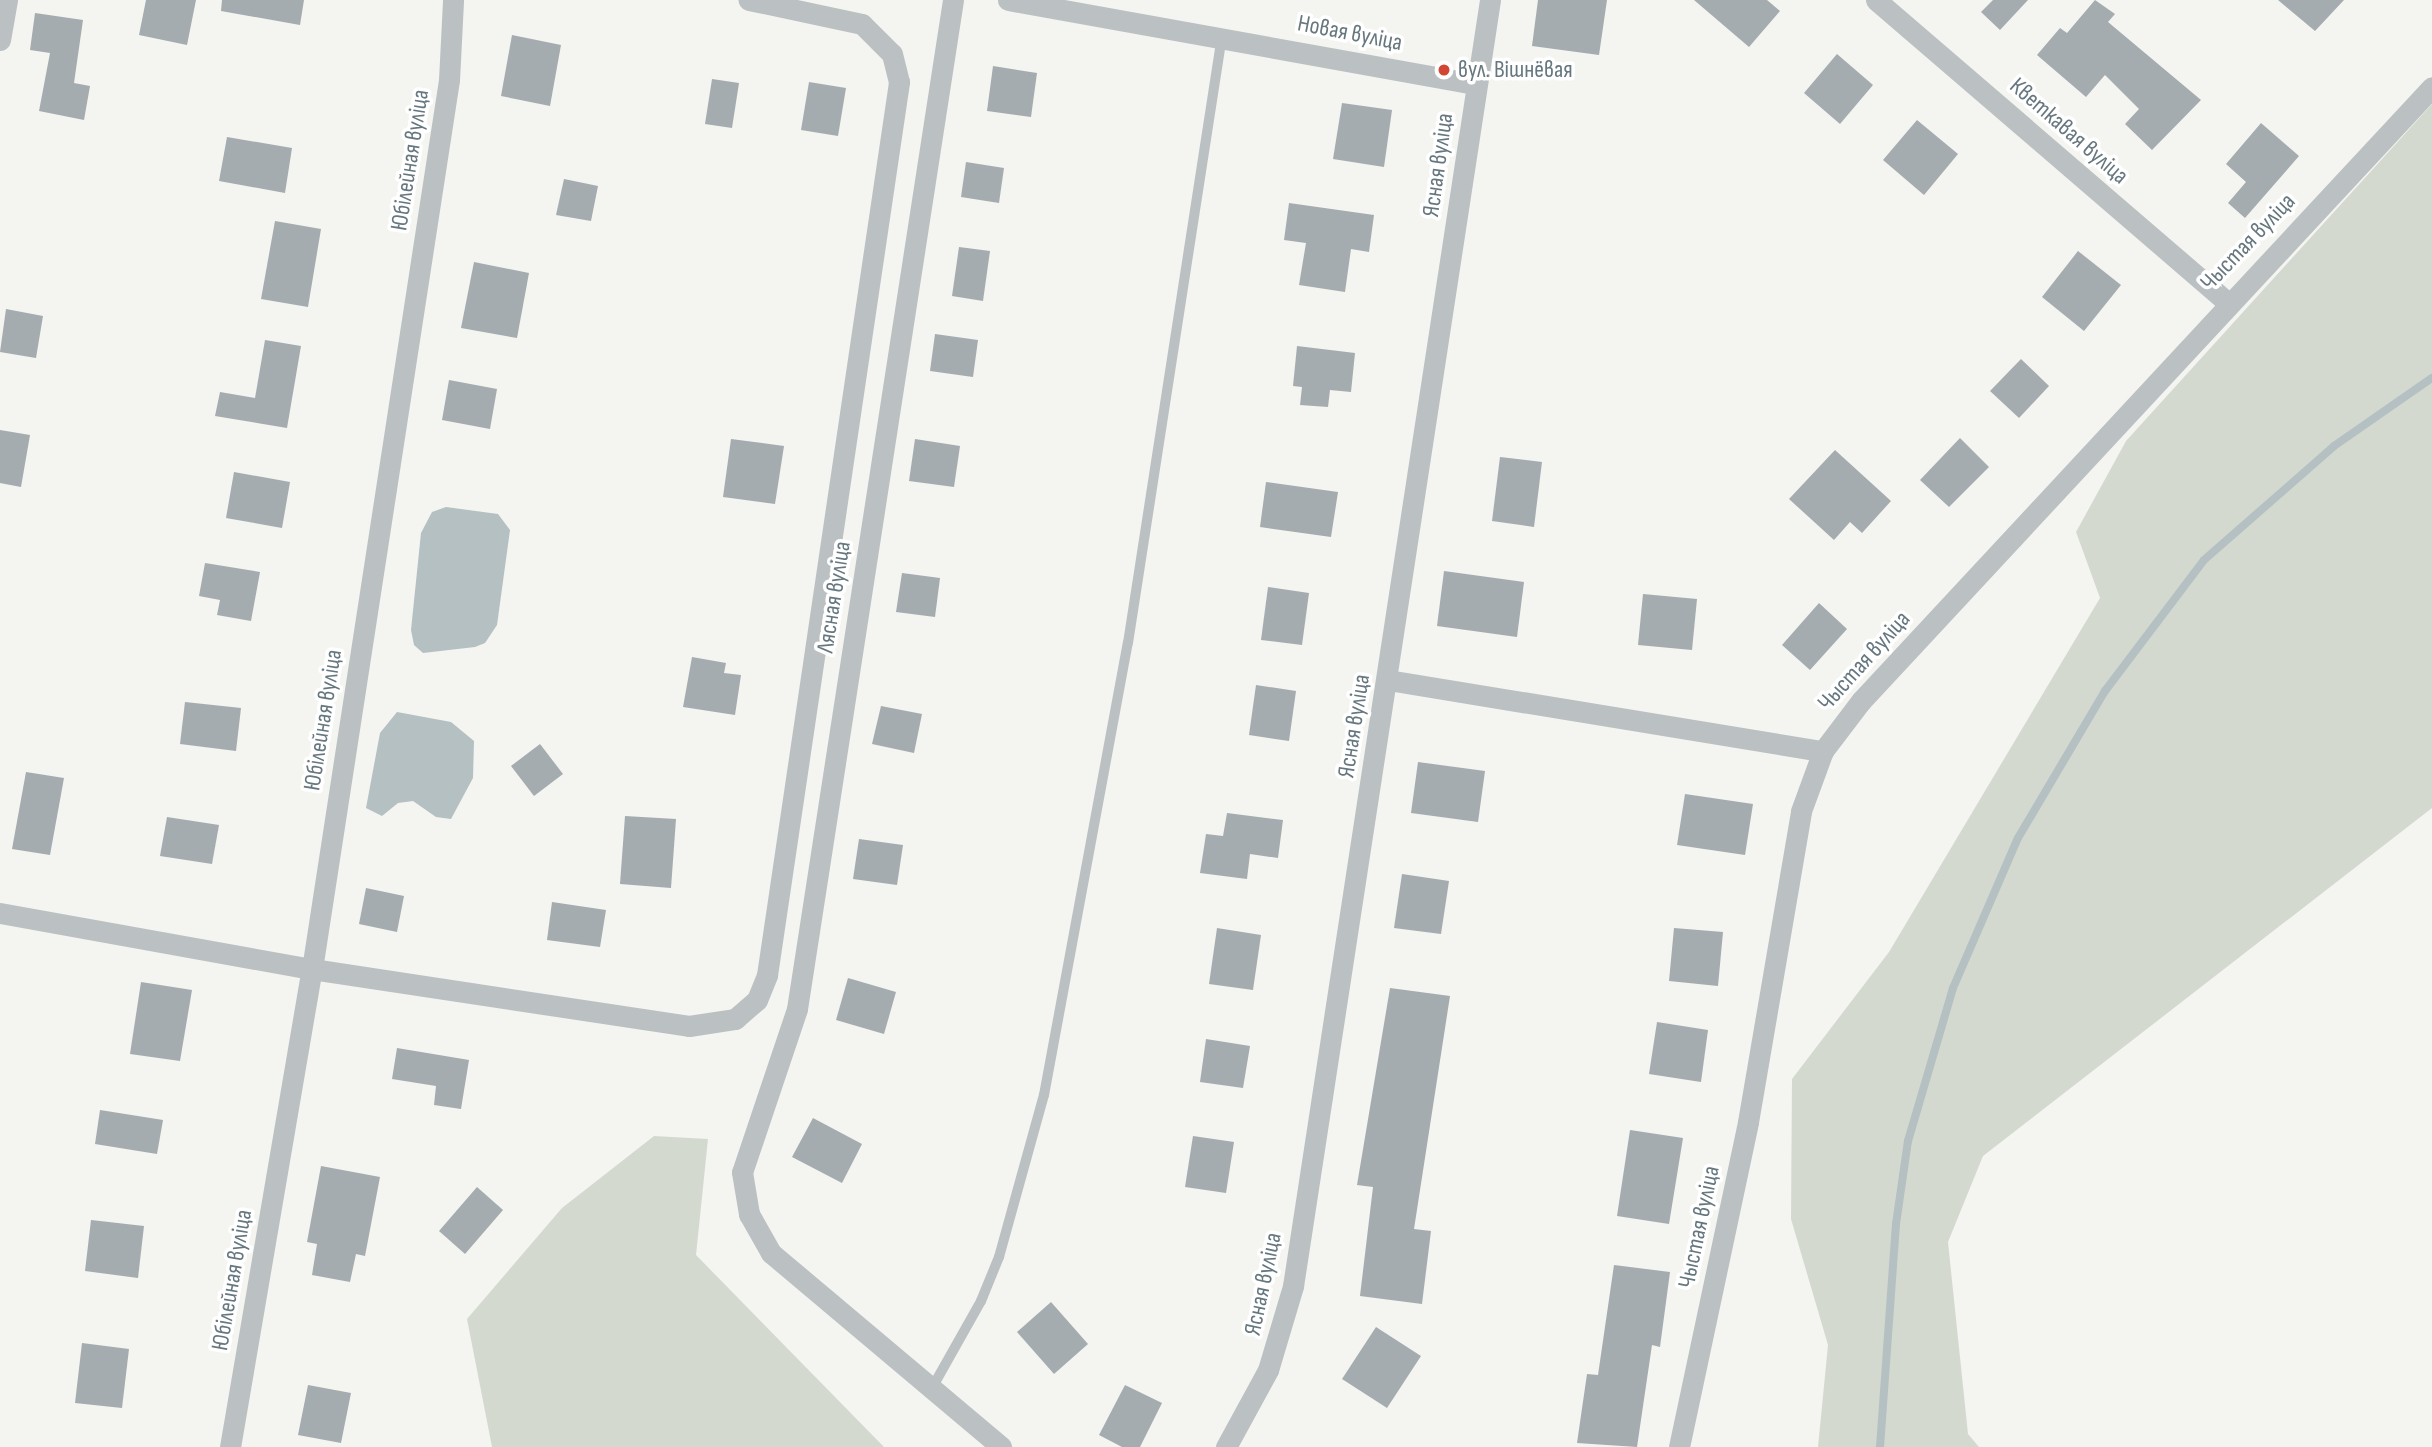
<!DOCTYPE html>
<html>
<head>
<meta charset="utf-8">
<style>
	body { margin:0 }
	#map { position:relative; width:2432px; height:1447px; overflow:hidden; background:#f4f4f1; font-family:"Sofia Sans Condensed",sans-serif }
	div>[style] { position:absolute }
	.green>* { inset:0; background:#d4d9d0 }
	.water>* { inset:0; background:#b4c0c2 }
	.stream>* { height:8px; margin:-4px; padding:0 4px; transform-origin:4px; border-radius:4px; background:#b4c0c2 }
	.building>* { inset:0; background:#a4acaf }
	.service>* { height:10px; margin:-5px; padding:0 5px; transform-origin:5px; border-radius:5px; background:#bbc0c2 }
	.minor>* { height:21px; margin:-10.5px; padding:0 10.5px; transform-origin:10.5px; border-radius:10.5px; background:#bbc0c2 }
	.dots>* { width:19px; height:19px; translate:-50% -50%; box-sizing:border-box; border:4px solid #fff; border-radius:50% }
	span { translate:-50% -50%; white-space:nowrap; text-align:center; line-height:1.15; -webkit-text-stroke:7px #fff; paint-order:stroke }
	.street-label { font-size:24px; color:#66777f }
	.poi-label { font-size:24px; color:#66777f }
	.left { translate:0 -50%; text-align:left }
</style>
</head>
<body>
<div id="map">
	<div class="green">
		<i style="clip-path:polygon(2432px 104px,2432px 808px,1983px 1156px,1948px 1242px,1968px 1434px,1979px 1447px,1818px 1447px,1828px 1345px,1791px 1219px,1792px 1079px,1889px 952px,2100px 598px,2076px 532px,2126px 441px)"></i>
		<i style="clip-path:polygon(654px 1136px,708px 1139px,696px 1255px,884px 1447px,492px 1447px,467px 1319px,562px 1208px)"></i>
	</div>
	<div class="water">
		<i style="clip-path:polygon(446px 507px,498px 514px,510px 530px,497px 625px,485px 643px,475px 647px,423px 653px,414px 645px,411px 630px,421px 533px,432px 512px)"></i>
		<i style="clip-path:polygon(397px 712px,451px 722px,474px 741px,473px 778px,451px 819px,436px 817px,413px 801px,398px 803px,382px 816px,366px 808px,380px 733px)"></i>
	</div>
	<div class="stream">
		<i style="left:1880px;top:1447px;width:224px;rotate:-85.9deg"></i>
		<i style="left:1896px;top:1224px;width:84px;rotate:-81.8deg"></i>
		<i style="left:1908px;top:1141px;width:159px;rotate:-73.6deg"></i>
		<i style="left:1953px;top:988px;width:163px;rotate:-66.6deg"></i>
		<i style="left:2018px;top:838px;width:171px;rotate:-59.4deg"></i>
		<i style="left:2105px;top:691px;width:164px;rotate:-52.9deg"></i>
		<i style="left:2204px;top:560px;width:173px;rotate:-41.2deg"></i>
		<i style="left:2334px;top:446px;width:119px;rotate:-34.8deg"></i>
	</div>
	<div class="building">
		<i style="clip-path:polygon(146px 0,196px 0,187px 45px,139px 35px)"></i>
		<i style="clip-path:polygon(222px 0,304px 0,300px 25px,221px 11px)"></i>
		<i style="clip-path:polygon(1538px 0,1607px 0,1599px 55px,1532px 46px)"></i>
		<i style="clip-path:polygon(1694px 0,1767px 0,1780px 11px,1749px 47px)"></i>
		<i style="clip-path:polygon(1993px 0,2028px 0,2000px 30px,1981px 12px)"></i>
		<i style="clip-path:polygon(2095px 0,2115px 14px,2108px 22px,2201px 100px,2152px 150px,2125px 124px,2139px 109px,2105px 75px,2086px 97px,2037px 55px,2060px 28px,2067px 33px)"></i>
		<i style="clip-path:polygon(2278px 0,2344px 0,2315px 31px)"></i>
		<i style="clip-path:polygon(35px 13px,83px 20px,74px 83px,90px 86px,84px 120px,39px 111px,50px 53px,30px 50px)"></i>
		<i style="clip-path:polygon(512px 35px,561px 45px,550px 106px,501px 96px)"></i>
		<i style="clip-path:polygon(1837px 54px,1873px 85px,1840px 124px,1804px 93px)"></i>
		<i style="clip-path:polygon(993px 66px,1037px 73px,1031px 117px,987px 111px)"></i>
		<i style="clip-path:polygon(712px 79px,739px 83px,732px 128px,705px 124px)"></i>
		<i style="clip-path:polygon(809px 82px,846px 88px,838px 136px,801px 130px)"></i>
		<i style="clip-path:polygon(1342px 103px,1392px 110px,1384px 167px,1333px 159px)"></i>
		<i style="clip-path:polygon(1917px 120px,1958px 154px,1924px 195px,1883px 160px)"></i>
		<i style="clip-path:polygon(2261px 123px,2299px 156px,2245px 218px,2228px 203px,2246px 182px,2226px 164px)"></i>
		<i style="clip-path:polygon(227px 137px,292px 148px,285px 193px,219px 181px)"></i>
		<i style="clip-path:polygon(966px 162px,1004px 168px,999px 203px,961px 197px)"></i>
		<i style="clip-path:polygon(564px 179px,598px 186px,591px 221px,556px 215px)"></i>
		<i style="clip-path:polygon(1289px 203px,1374px 215px,1369px 252px,1351px 249px,1345px 292px,1299px 285px,1306px 243px,1284px 240px)"></i>
		<i style="clip-path:polygon(275px 221px,321px 229px,308px 307px,261px 299px)"></i>
		<i style="clip-path:polygon(959px 247px,990px 251px,983px 301px,952px 296px)"></i>
		<i style="clip-path:polygon(2078px 251px,2121px 285px,2084px 331px,2042px 297px)"></i>
		<i style="clip-path:polygon(474px 262px,529px 273px,517px 338px,461px 328px)"></i>
		<i style="clip-path:polygon(6px 309px,43px 316px,36px 358px,0 352px)"></i>
		<i style="clip-path:polygon(935px 334px,978px 340px,973px 377px,930px 371px)"></i>
		<i style="clip-path:polygon(265px 340px,301px 346px,287px 428px,215px 416px,220px 392px,255px 398px)"></i>
		<i style="clip-path:polygon(1297px 346px,1355px 353px,1351px 392px,1330px 390px,1328px 407px,1300px 405px,1302px 387px,1293px 386px)"></i>
		<i style="clip-path:polygon(2021px 359px,2049px 386px,2019px 418px,1990px 391px)"></i>
		<i style="clip-path:polygon(449px 380px,497px 389px,490px 429px,442px 420px)"></i>
		<i style="clip-path:polygon(0 430px,30px 435px,21px 487px,0 483px)"></i>
		<i style="clip-path:polygon(1960px 438px,1989px 467px,1949px 507px,1920px 480px)"></i>
		<i style="clip-path:polygon(731px 439px,784px 446px,775px 504px,723px 497px)"></i>
		<i style="clip-path:polygon(915px 439px,960px 446px,954px 487px,909px 481px)"></i>
		<i style="clip-path:polygon(1835px 450px,1891px 501px,1862px 533px,1850px 522px,1834px 540px,1789px 499px)"></i>
		<i style="clip-path:polygon(1500px 457px,1542px 462px,1534px 527px,1492px 521px)"></i>
		<i style="clip-path:polygon(234px 472px,290px 482px,282px 528px,226px 518px)"></i>
		<i style="clip-path:polygon(1266px 482px,1338px 492px,1331px 537px,1260px 527px)"></i>
		<i style="clip-path:polygon(205px 563px,260px 572px,251px 621px,217px 615px,220px 600px,199px 596px)"></i>
		<i style="clip-path:polygon(1444px 571px,1524px 582px,1517px 637px,1437px 626px)"></i>
		<i style="clip-path:polygon(902px 573px,940px 578px,935px 617px,896px 612px)"></i>
		<i style="clip-path:polygon(1268px 587px,1309px 593px,1302px 645px,1261px 640px)"></i>
		<i style="clip-path:polygon(1643px 594px,1697px 599px,1692px 650px,1638px 645px)"></i>
		<i style="clip-path:polygon(1819px 603px,1847px 629px,1810px 670px,1782px 645px)"></i>
		<i style="clip-path:polygon(692px 657px,726px 663px,724px 673px,741px 675px,735px 715px,683px 707px)"></i>
		<i style="clip-path:polygon(1256px 685px,1296px 691px,1289px 741px,1249px 735px)"></i>
		<i style="clip-path:polygon(185px 702px,241px 708px,236px 751px,180px 744px)"></i>
		<i style="clip-path:polygon(881px 706px,922px 714px,914px 753px,872px 744px)"></i>
		<i style="clip-path:polygon(540px 744px,563px 774px,534px 796px,511px 766px)"></i>
		<i style="clip-path:polygon(1418px 762px,1485px 771px,1478px 822px,1411px 813px)"></i>
		<i style="clip-path:polygon(26px 772px,64px 778px,50px 855px,12px 849px)"></i>
		<i style="clip-path:polygon(1685px 794px,1753px 804px,1745px 855px,1677px 845px)"></i>
		<i style="clip-path:polygon(1227px 813px,1283px 820px,1278px 858px,1250px 854px,1247px 879px,1200px 873px,1206px 834px,1223px 836px)"></i>
		<i style="clip-path:polygon(625px 816px,676px 819px,671px 888px,620px 884px)"></i>
		<i style="clip-path:polygon(167px 817px,219px 825px,212px 864px,160px 856px)"></i>
		<i style="clip-path:polygon(859px 839px,903px 845px,897px 885px,853px 879px)"></i>
		<i style="clip-path:polygon(1402px 874px,1449px 881px,1441px 934px,1394px 928px)"></i>
		<i style="clip-path:polygon(366px 888px,404px 896px,397px 932px,359px 924px)"></i>
		<i style="clip-path:polygon(552px 902px,606px 910px,600px 947px,547px 940px)"></i>
		<i style="clip-path:polygon(1217px 928px,1261px 935px,1253px 990px,1209px 984px)"></i>
		<i style="clip-path:polygon(1674px 928px,1723px 932px,1718px 986px,1669px 981px)"></i>
		<i style="clip-path:polygon(848px 978px,896px 992px,884px 1034px,836px 1020px)"></i>
		<i style="clip-path:polygon(141px 982px,192px 990px,180px 1061px,130px 1054px)"></i>
		<i style="clip-path:polygon(1390px 988px,1450px 996px,1414px 1229px,1431px 1231px,1422px 1304px,1360px 1296px,1373px 1187px,1357px 1185px)"></i>
		<i style="clip-path:polygon(1657px 1022px,1708px 1030px,1701px 1082px,1649px 1074px)"></i>
		<i style="clip-path:polygon(1206px 1039px,1250px 1046px,1243px 1088px,1200px 1082px)"></i>
		<i style="clip-path:polygon(397px 1048px,469px 1060px,461px 1109px,434px 1105px,436px 1086px,392px 1079px)"></i>
		<i style="clip-path:polygon(100px 1110px,163px 1120px,157px 1154px,95px 1144px)"></i>
		<i style="clip-path:polygon(813px 1118px,862px 1144px,842px 1183px,792px 1157px)"></i>
		<i style="clip-path:polygon(1630px 1130px,1683px 1138px,1669px 1224px,1617px 1216px)"></i>
		<i style="clip-path:polygon(1193px 1136px,1234px 1142px,1226px 1193px,1185px 1187px)"></i>
		<i style="clip-path:polygon(321px 1166px,380px 1177px,365px 1256px,356px 1254px,350px 1282px,312px 1275px,317px 1244px,307px 1242px)"></i>
		<i style="clip-path:polygon(477px 1187px,503px 1210px,465px 1254px,439px 1231px)"></i>
		<i style="clip-path:polygon(91px 1220px,144px 1226px,138px 1278px,85px 1271px)"></i>
		<i style="clip-path:polygon(1614px 1265px,1670px 1272px,1660px 1347px,1652px 1345px,1637px 1447px,1577px 1443px,1587px 1374px,1598px 1375px)"></i>
		<i style="clip-path:polygon(1051px 1302px,1088px 1344px,1054px 1374px,1017px 1332px)"></i>
		<i style="clip-path:polygon(1376px 1327px,1421px 1356px,1387px 1408px,1342px 1379px)"></i>
		<i style="clip-path:polygon(82px 1343px,129px 1349px,122px 1408px,75px 1403px)"></i>
		<i style="clip-path:polygon(308px 1385px,351px 1393px,341px 1443px,298px 1435px)"></i>
		<i style="clip-path:polygon(1125px 1385px,1162px 1403px,1140px 1447px,1122px 1447px,1099px 1435px)"></i>
	</div>
	<div class="service">
		<i style="left:932px;top:1388px;width:100px;rotate:-60.6deg"></i>
		<i style="left:981px;top:1301px;width:48px;rotate:-67.8deg"></i>
		<i style="left:999px;top:1257px;width:168px;rotate:-74.5deg"></i>
		<i style="left:1044px;top:1095px;width:460px;rotate:-79.5deg"></i>
		<i style="left:1128px;top:643px;width:614px;rotate:-81.2deg"></i>
	</div>
	<div class="minor">
		<i style="left:953px;top:0;width:1021px;rotate:98.79deg"></i>
		<i style="left:797px;top:1009px;width:172px;rotate:108.6deg"></i>
		<i style="left:742px;top:1172px;width:43px;rotate:80.5deg"></i>
		<i style="left:749px;top:1214px;width:45px;rotate:60.6deg"></i>
		<i style="left:771px;top:1253px;width:301px;rotate:40.1deg"></i>
		<i style="left:1008px;top:0;width:475px;rotate:10.2deg"></i>
		<i style="left:1876px;top:0;width:463px;rotate:40.7deg"></i>
		<i style="left:0;top:40px;width:41px;rotate:-80.1deg"></i>
		<i style="left:1388px;top:680px;width:441px;rotate:9.3deg"></i>
		<i style="left:0;top:913px;width:317px;rotate:10.2deg"></i>
		<i style="left:312px;top:969px;width:381px;rotate:8.6deg"></i>
		<i style="left:689px;top:1026px;width:47px;rotate:-8.7deg"></i>
		<i style="left:735px;top:1019px;width:29px;rotate:-41deg"></i>
		<i style="left:757px;top:1000px;width:27px;rotate:-68deg"></i>
		<i style="left:767px;top:975px;width:903px;rotate:-81.59deg"></i>
		<i style="left:899px;top:82px;width:29px;rotate:-104deg"></i>
		<i style="left:892px;top:54px;width:42px;rotate:-135deg"></i>
		<i style="left:862px;top:24px;width:116px;rotate:-168deg"></i>
		<i style="left:230px;top:1447px;width:485px;rotate:-80.3deg"></i>
		<i style="left:312px;top:969px;width:899px;rotate:-81.24deg"></i>
		<i style="left:449px;top:80px;width:80px;rotate:-87.1deg"></i>
		<i style="left:1226px;top:1447px;width:88px;rotate:-61.4deg"></i>
		<i style="left:1268px;top:1370px;width:88px;rotate:-73.4deg"></i>
		<i style="left:1293px;top:1286px;width:1301px;rotate:-81.29deg"></i>
		<i style="left:1679px;top:1447px;width:332px;rotate:-78deg"></i>
		<i style="left:1748px;top:1122px;width:315px;rotate:-80.3deg"></i>
		<i style="left:1801px;top:811px;width:64px;rotate:-69.9deg"></i>
		<i style="left:1823px;top:751px;width:63px;rotate:-52.8deg"></i>
		<i style="left:1861px;top:701px;width:838px;rotate:-47.08deg"></i>
	</div>
	<div class="dots">
		<i style="left:1444px;top:70px;background:#d14734"></i>
	</div>
	<div class="street-label">
		<span style="left:1350px;top:33px;rotate:11deg">Новая вуліца</span>
		<span style="left:2069px;top:131px;rotate:41deg">Кветкавая вуліца</span>
		<span style="left:410px;top:160px;rotate:-81deg">Юбілейная вуліца</span>
		<span style="left:1438px;top:165px;rotate:-82deg">Ясная вуліца</span>
		<span style="left:2248px;top:242px;rotate:-46deg">Чыстая вуліца</span>
		<span style="left:834px;top:597px;rotate:-81deg">Лясная вуліца</span>
		<span style="left:1864px;top:661px;rotate:-48deg">Чыстая вуліца</span>
		<span style="left:323px;top:720px;rotate:-81deg">Юбілейная вуліца</span>
		<span style="left:1354px;top:726px;rotate:-81deg">Ясная вуліца</span>
		<span style="left:1699px;top:1227px;rotate:-78deg">Чыстая вуліца</span>
		<span style="left:232px;top:1280px;rotate:-80deg">Юбілейная вуліца</span>
		<span style="left:1263px;top:1284px;rotate:-78deg">Ясная вуліца</span>
	</div>
	<div class="poi-label">
		<span class="left" style="left:1458px;top:70px">вул. Вішнёвая</span>
	</div>
</div>
</body>
</html>
